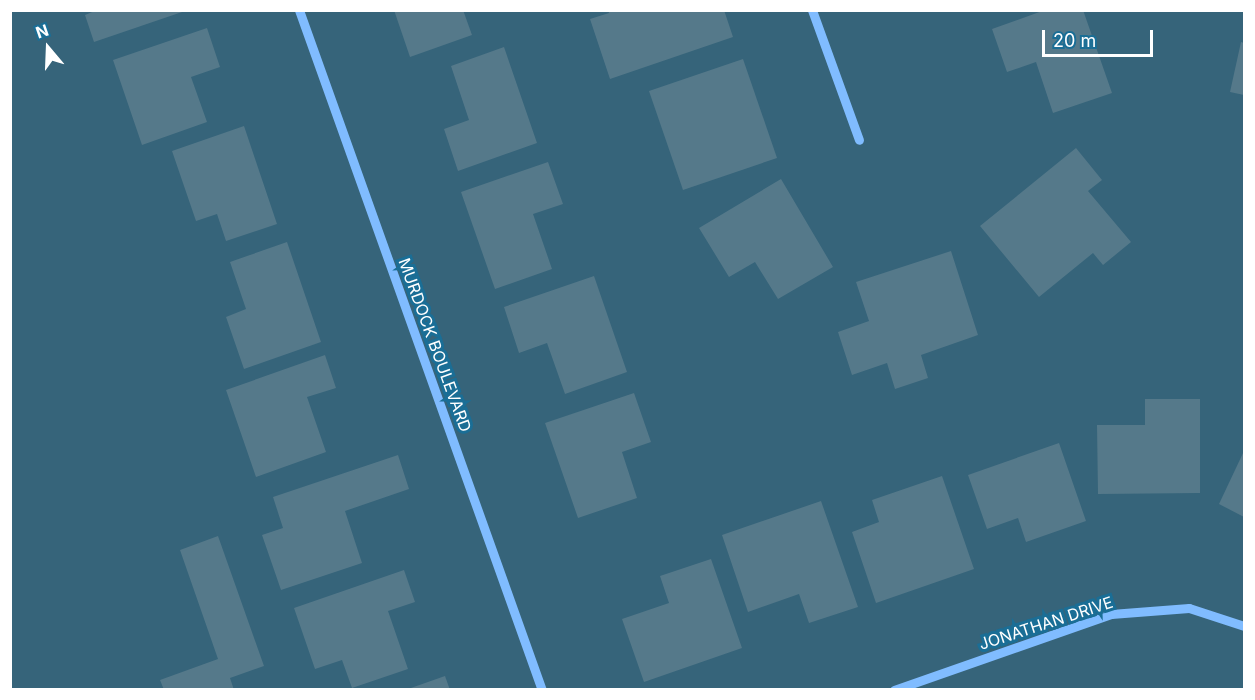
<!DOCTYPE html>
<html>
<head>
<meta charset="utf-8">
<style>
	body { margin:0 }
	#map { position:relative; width:1255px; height:700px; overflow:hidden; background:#36647a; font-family:Inter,sans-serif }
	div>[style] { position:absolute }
	.building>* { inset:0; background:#55798a }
	.minor>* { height:6px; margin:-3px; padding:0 3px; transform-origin:3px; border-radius:3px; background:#8da8b6 }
	.cycleway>* { height:9px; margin:-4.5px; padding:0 4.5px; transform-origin:4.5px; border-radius:4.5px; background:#80bcff }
	span { translate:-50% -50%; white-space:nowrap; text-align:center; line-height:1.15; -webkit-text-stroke:6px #1a6e96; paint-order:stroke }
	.street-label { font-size:16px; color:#fff }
	.frame { position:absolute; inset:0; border:12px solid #fff; pointer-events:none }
	.north { position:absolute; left:18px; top:18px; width:60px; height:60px; -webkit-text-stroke:4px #1a6e96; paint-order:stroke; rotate:341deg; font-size:16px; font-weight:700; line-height:24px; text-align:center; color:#fff }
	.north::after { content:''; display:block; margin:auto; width:21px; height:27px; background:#fff; clip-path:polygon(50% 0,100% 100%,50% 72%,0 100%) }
	.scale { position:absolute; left:1042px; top:30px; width:111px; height:27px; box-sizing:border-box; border:3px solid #fff; border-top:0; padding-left:8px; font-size:18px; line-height:21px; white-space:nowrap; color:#fff; -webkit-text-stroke:4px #1a6e96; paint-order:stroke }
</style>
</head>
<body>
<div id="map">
	<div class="building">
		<i style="clip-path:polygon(97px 10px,185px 10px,185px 11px,94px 42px,85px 15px)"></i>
		<i style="clip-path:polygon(394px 10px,463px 10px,472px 35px,410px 57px)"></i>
		<i style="clip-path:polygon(608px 10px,724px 10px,733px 37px,610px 79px,590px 19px,609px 13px)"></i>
		<i style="clip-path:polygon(1045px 10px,1083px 10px,1112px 93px,1053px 113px,1036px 62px,1007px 72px,992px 29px)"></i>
		<i style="clip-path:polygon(207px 28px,220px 67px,191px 77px,207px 122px,142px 145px,113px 60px)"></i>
		<i style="clip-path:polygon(1241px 42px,1244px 43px,1244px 95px,1230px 92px)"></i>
		<i style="clip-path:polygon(504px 47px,537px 143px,458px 171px,444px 129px,469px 120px,451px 66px)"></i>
		<i style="clip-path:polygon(743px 59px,777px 158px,683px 190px,649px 91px)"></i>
		<i style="clip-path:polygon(244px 126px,277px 224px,226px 241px,217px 214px,196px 221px,172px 151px)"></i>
		<i style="clip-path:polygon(1076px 148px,1102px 180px,1088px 191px,1131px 242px,1103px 265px,1093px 253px,1039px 297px,980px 226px)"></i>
		<i style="clip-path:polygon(548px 162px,563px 204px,533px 214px,552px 269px,495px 289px,461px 192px)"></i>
		<i style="clip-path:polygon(781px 179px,833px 267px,778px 299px,755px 262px,729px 277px,699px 228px)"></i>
		<i style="clip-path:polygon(287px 242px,321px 342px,244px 369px,226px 317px,246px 309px,230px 262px)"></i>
		<i style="clip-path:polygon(951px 251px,978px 335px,921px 355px,928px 378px,895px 389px,887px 363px,852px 375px,838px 332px,869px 321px,856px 282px)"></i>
		<i style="clip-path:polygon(594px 276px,627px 372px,565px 394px,547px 343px,519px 353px,504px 307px)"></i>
		<i style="clip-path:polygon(325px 355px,336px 388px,307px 397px,326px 452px,256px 477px,226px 390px)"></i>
		<i style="clip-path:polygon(634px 393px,651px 442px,622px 452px,637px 498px,578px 518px,545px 423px)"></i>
		<i style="clip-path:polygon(1145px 399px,1200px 399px,1200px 493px,1098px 494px,1097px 425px,1145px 425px)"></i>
		<i style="clip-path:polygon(1059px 443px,1086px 521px,1026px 542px,1018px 518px,987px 529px,968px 475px)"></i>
		<i style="clip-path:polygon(1244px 451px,1244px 517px,1219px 504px)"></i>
		<i style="clip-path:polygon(398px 455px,409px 489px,345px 511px,362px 563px,281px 590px,262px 535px,283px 528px,273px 497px)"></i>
		<i style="clip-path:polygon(942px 476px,974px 569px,876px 603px,852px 532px,879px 522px,872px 500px)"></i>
		<i style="clip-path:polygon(821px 501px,858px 607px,809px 623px,799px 594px,748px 612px,722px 535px)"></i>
		<i style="clip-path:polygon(218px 536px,264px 666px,230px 678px,234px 690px,164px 690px,160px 680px,218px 659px,180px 550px)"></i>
		<i style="clip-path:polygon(711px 559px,742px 648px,644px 682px,622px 619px,669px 603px,660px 576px)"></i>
		<i style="clip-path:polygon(404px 570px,415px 602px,388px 611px,408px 669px,352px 688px,342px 660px,315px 669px,294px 608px)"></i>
		<i style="clip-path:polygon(445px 676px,450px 690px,408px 690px,408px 689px)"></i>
	</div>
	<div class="minor">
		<i style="left:299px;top:10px;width:722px;rotate:70.34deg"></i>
		<i style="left:812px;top:10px;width:138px;rotate:70.1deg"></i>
		<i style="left:894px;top:690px;width:230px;rotate:-19.3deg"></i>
		<i style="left:1111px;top:614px;width:78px;rotate:-4.4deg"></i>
		<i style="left:1189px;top:608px;width:58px;rotate:18.1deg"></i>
	</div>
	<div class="cycleway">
		<i style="left:299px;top:10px;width:722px;rotate:70.34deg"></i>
		<i style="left:812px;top:10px;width:138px;rotate:70.1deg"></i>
		<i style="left:894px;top:690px;width:230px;rotate:-19.3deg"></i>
		<i style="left:1111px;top:614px;width:78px;rotate:-4.4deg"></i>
		<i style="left:1189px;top:608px;width:58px;rotate:18.1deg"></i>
	</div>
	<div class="street-label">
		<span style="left:435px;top:345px;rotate:70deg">MURDOCK BOULEVARD</span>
		<span style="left:1046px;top:623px;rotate:-18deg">JONATHAN DRIVE</span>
	</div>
	<div class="frame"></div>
	<div class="north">N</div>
	<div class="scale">20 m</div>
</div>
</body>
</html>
